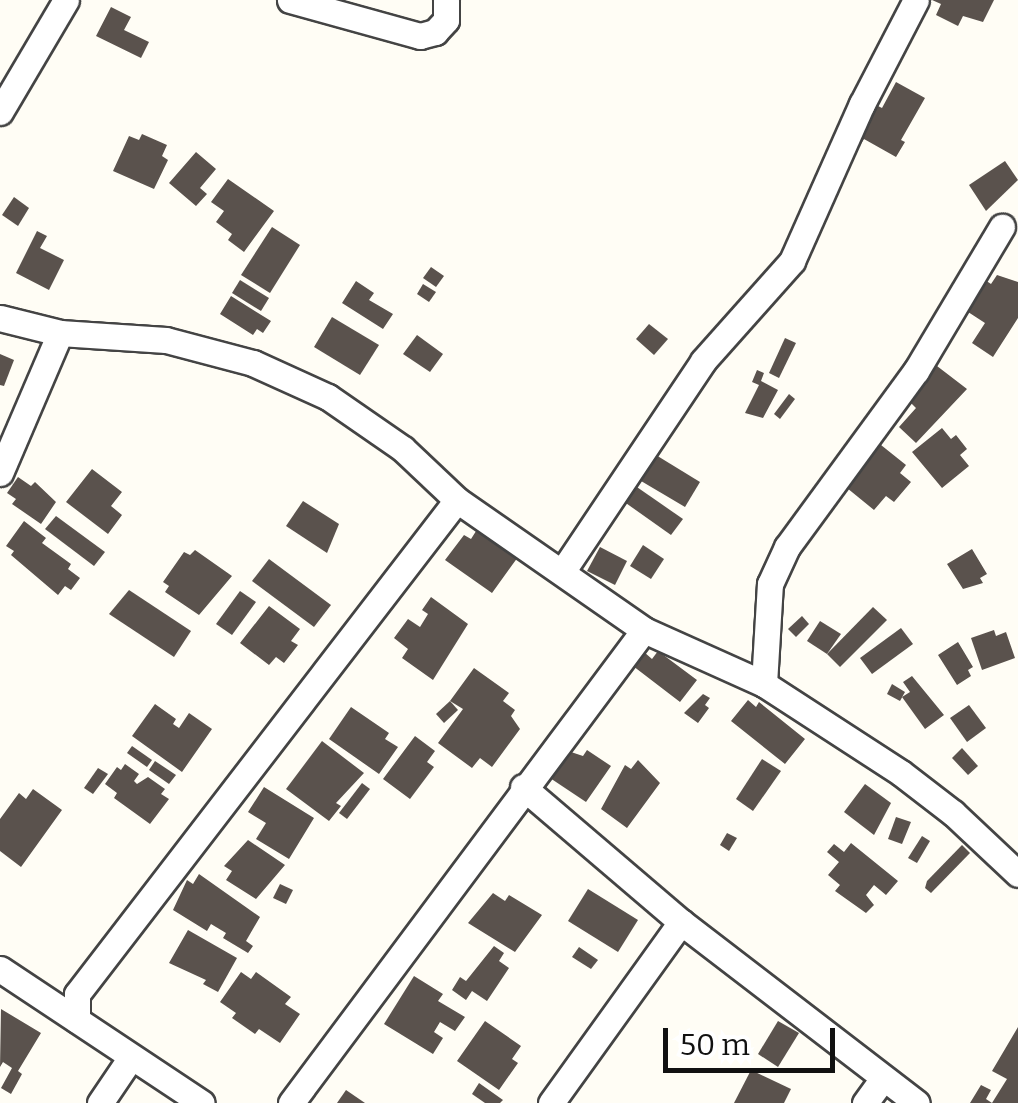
<!DOCTYPE html>
<html>
<head>
<meta charset="utf-8">
<style>
	body { margin:0 }
	#map { position:relative; width:1018px; height:1103px; overflow:hidden; background:#fffdf5; font-family:Bitter,serif }
	div>[style] { position:absolute }
	.building>* { inset:0; background:#5a524d }
	.roads { filter:drop-shadow(2px 0 #444) drop-shadow(-2px 0 #444) drop-shadow(0 2px #444) drop-shadow(0 -2px #444) }
	.minor>* { height:25px; margin:-12.5px; padding:0 12.5px; transform-origin:12.5px; border-radius:12.5px; background:#fff }
	span { translate:-50% -50%; white-space:nowrap; text-align:center; line-height:1.15; -webkit-text-stroke:10px #fff; paint-order:stroke }
	.scale { position:absolute; left:663px; top:1028px; width:172px; height:45px; box-sizing:border-box; border:5px solid #111; border-top:0; padding-left:12px; font-size:30px; line-height:35px; white-space:nowrap; color:#111; -webkit-text-stroke:8px #fff; paint-order:stroke }
</style>
</head>
<body>
<div id="map">
	<div class="building">
		<i style="clip-path:polygon(932px 0,994px 0,983px 22px,963px 16px,958px 26px,936px 15px,941px 4px)"></i>
		<i style="clip-path:polygon(111px 7px,131px 17px,124px 30px,149px 42px,141px 58px,96px 36px)"></i>
		<i style="clip-path:polygon(896px 82px,925px 98px,901px 140px,905px 142px,896px 157px,864px 139px,859px 147px,848px 141px,874px 104px,882px 108px)"></i>
		<i style="clip-path:polygon(142px 134px,167px 145px,162px 156px,168px 160px,154px 189px,113px 171px,129px 136px,139px 140px)"></i>
		<i style="clip-path:polygon(196px 152px,216px 169px,200px 188px,207px 194px,196px 206px,169px 183px)"></i>
		<i style="clip-path:polygon(1005px 161px,1018px 180px,986px 211px,969px 185px)"></i>
		<i style="clip-path:polygon(228px 179px,274px 211px,244px 252px,228px 240px,232px 234px,216px 222px,224px 211px,211px 202px)"></i>
		<i style="clip-path:polygon(14px 197px,29px 208px,18px 226px,2px 215px)"></i>
		<i style="clip-path:polygon(272px 227px,300px 245px,270px 293px,241px 275px)"></i>
		<i style="clip-path:polygon(37px 231px,47px 236px,40px 248px,64px 260px,49px 290px,16px 273px)"></i>
		<i style="clip-path:polygon(431px 267px,444px 276px,436px 287px,423px 278px)"></i>
		<i style="clip-path:polygon(997px 275px,1018px 282px,1018px 318px,993px 357px,972px 343px,985px 323px,965px 310px,985px 280px,991px 284px)"></i>
		<i style="clip-path:polygon(240px 280px,269px 298px,261px 311px,232px 293px)"></i>
		<i style="clip-path:polygon(356px 281px,374px 293px,369px 300px,393px 314px,383px 329px,342px 303px)"></i>
		<i style="clip-path:polygon(423px 284px,436px 292px,429px 302px,417px 294px)"></i>
		<i style="clip-path:polygon(231px 296px,271px 321px,263px 333px,257px 329px,253px 335px,220px 314px)"></i>
		<i style="clip-path:polygon(332px 317px,379px 345px,360px 375px,314px 347px)"></i>
		<i style="clip-path:polygon(649px 324px,668px 339px,654px 355px,636px 339px)"></i>
		<i style="clip-path:polygon(417px 335px,443px 354px,430px 372px,403px 354px)"></i>
		<i style="clip-path:polygon(785px 338px,796px 343px,779px 378px,769px 373px)"></i>
		<i style="clip-path:polygon(0 354px,14px 360px,4px 386px,0 385px)"></i>
		<i style="clip-path:polygon(937px 366px,967px 389px,916px 443px,899px 427px,916px 408px,906px 398px)"></i>
		<i style="clip-path:polygon(757px 370px,764px 373px,761px 381px,778px 390px,763px 418px,745px 413px,759px 385px,752px 382px)"></i>
		<i style="clip-path:polygon(789px 394px,795px 399px,780px 419px,774px 414px)"></i>
		<i style="clip-path:polygon(942px 428px,951px 439px,956px 435px,967px 449px,960px 455px,969px 466px,942px 488px,912px 452px)"></i>
		<i style="clip-path:polygon(876px 441px,906px 465px,900px 473px,911px 482px,894px 502px,886px 496px,874px 510px,847px 488px,853px 481px,848px 477px)"></i>
		<i style="clip-path:polygon(651px 452px,700px 482px,685px 507px,636px 478px)"></i>
		<i style="clip-path:polygon(92px 469px,122px 492px,111px 506px,122px 515px,108px 534px,66px 502px)"></i>
		<i style="clip-path:polygon(18px 477px,31px 486px,35px 482px,56px 502px,41px 524px,12px 504px,16px 499px,7px 493px)"></i>
		<i style="clip-path:polygon(634px 485px,683px 519px,671px 535px,623px 501px)"></i>
		<i style="clip-path:polygon(303px 501px,339px 524px,327px 553px,286px 526px)"></i>
		<i style="clip-path:polygon(56px 516px,105px 552px,94px 566px,45px 529px)"></i>
		<i style="clip-path:polygon(24px 521px,46px 538px,42px 543px,71px 564px,68px 569px,80px 578px,71px 590px,65px 586px,58px 595px,11px 555px,14px 551px,6px 546px)"></i>
		<i style="clip-path:polygon(478px 528px,518px 557px,492px 593px,445px 560px,464px 535px,471px 539px)"></i>
		<i style="clip-path:polygon(643px 545px,664px 559px,651px 579px,630px 566px)"></i>
		<i style="clip-path:polygon(600px 547px,627px 561px,615px 585px,587px 571px)"></i>
		<i style="clip-path:polygon(972px 549px,987px 574px,980px 578px,983px 583px,963px 589px,947px 564px)"></i>
		<i style="clip-path:polygon(195px 550px,232px 576px,199px 615px,165px 592px,169px 586px,163px 582px,184px 552px,190px 555px)"></i>
		<i style="clip-path:polygon(269px 559px,331px 605px,314px 627px,252px 581px)"></i>
		<i style="clip-path:polygon(129px 590px,191px 631px,174px 657px,109px 614px)"></i>
		<i style="clip-path:polygon(240px 591px,256px 602px,232px 635px,216px 624px)"></i>
		<i style="clip-path:polygon(431px 597px,468px 624px,433px 680px,402px 658px,408px 649px,394px 638px,408px 619px,420px 627px,428px 614px,422px 610px)"></i>
		<i style="clip-path:polygon(269px 606px,300px 629px,291px 641px,298px 645px,284px 663px,276px 657px,269px 665px,240px 643px)"></i>
		<i style="clip-path:polygon(873px 607px,887px 620px,840px 667px,827px 654px)"></i>
		<i style="clip-path:polygon(802px 616px,809px 624px,796px 637px,788px 629px)"></i>
		<i style="clip-path:polygon(820px 621px,841px 634px,827px 654px,807px 641px)"></i>
		<i style="clip-path:polygon(901px 628px,913px 644px,872px 674px,860px 658px)"></i>
		<i style="clip-path:polygon(994px 630px,996px 636px,1006px 632px,1015px 658px,982px 670px,971px 638px)"></i>
		<i style="clip-path:polygon(958px 642px,973px 667px,968px 670px,971px 676px,957px 685px,938px 655px)"></i>
		<i style="clip-path:polygon(658px 651px,697px 680px,680px 702px,633px 666px,644px 652px,652px 659px)"></i>
		<i style="clip-path:polygon(474px 668px,509px 693px,503px 701px,515px 710px,511px 716px,520px 729px,492px 767px,480px 758px,472px 768px,438px 743px,463px 709px,450px 701px)"></i>
		<i style="clip-path:polygon(912px 676px,944px 715px,925px 729px,902px 697px,910px 692px,903px 682px)"></i>
		<i style="clip-path:polygon(892px 684px,905px 692px,900px 701px,887px 694px)"></i>
		<i style="clip-path:polygon(703px 694px,710px 698px,705px 705px,709px 708px,698px 723px,684px 713px)"></i>
		<i style="clip-path:polygon(748px 700px,756px 707px,759px 702px,805px 739px,785px 764px,731px 721px)"></i>
		<i style="clip-path:polygon(450px 701px,458px 710px,444px 723px,436px 714px)"></i>
		<i style="clip-path:polygon(155px 704px,176px 719px,173px 724px,179px 728px,189px 713px,212px 729px,182px 772px,132px 736px)"></i>
		<i style="clip-path:polygon(969px 705px,986px 728px,967px 742px,950px 718px)"></i>
		<i style="clip-path:polygon(351px 707px,389px 733px,385px 739px,398px 747px,379px 774px,329px 739px)"></i>
		<i style="clip-path:polygon(415px 736px,435px 751px,427px 762px,434px 767px,410px 799px,383px 779px)"></i>
		<i style="clip-path:polygon(322px 741px,364px 773px,336px 803px,341px 806px,329px 821px,286px 789px)"></i>
		<i style="clip-path:polygon(132px 746px,152px 760px,147px 767px,127px 753px)"></i>
		<i style="clip-path:polygon(962px 748px,978px 766px,968px 775px,952px 758px)"></i>
		<i style="clip-path:polygon(587px 750px,611px 766px,586px 802px,550px 778px,568px 751px,583px 756px)"></i>
		<i style="clip-path:polygon(762px 759px,781px 771px,753px 811px,736px 799px)"></i>
		<i style="clip-path:polygon(638px 760px,660px 783px,627px 828px,601px 809px,625px 765px,631px 769px)"></i>
		<i style="clip-path:polygon(155px 761px,176px 775px,169px 784px,149px 770px)"></i>
		<i style="clip-path:polygon(125px 764px,139px 774px,134px 781px,137px 784px,148px 777px,165px 789px,161px 794px,169px 799px,150px 824px,114px 798px,117px 793px,105px 784px,117px 767px,121px 770px)"></i>
		<i style="clip-path:polygon(98px 768px,108px 774px,93px 794px,84px 788px)"></i>
		<i style="clip-path:polygon(362px 783px,370px 789px,347px 819px,339px 813px)"></i>
		<i style="clip-path:polygon(865px 784px,891px 803px,874px 835px,844px 812px)"></i>
		<i style="clip-path:polygon(264px 787px,314px 818px,289px 859px,256px 839px,266px 823px,248px 812px)"></i>
		<i style="clip-path:polygon(33px 789px,62px 810px,21px 867px,0 851px,0 819px,19px 793px,26px 799px)"></i>
		<i style="clip-path:polygon(896px 817px,911px 822px,902px 844px,888px 839px)"></i>
		<i style="clip-path:polygon(727px 833px,737px 838px,729px 851px,720px 845px)"></i>
		<i style="clip-path:polygon(922px 836px,930px 841px,917px 863px,908px 858px)"></i>
		<i style="clip-path:polygon(248px 840px,285px 865px,256px 899px,226px 880px,232px 871px,224px 866px)"></i>
		<i style="clip-path:polygon(851px 843px,898px 881px,886px 895px,874px 885px,866px 895px,874px 905px,866px 913px,835px 891px,840px 885px,828px 875px,839px 862px,827px 852px,834px 844px,844px 852px)"></i>
		<i style="clip-path:polygon(962px 845px,970px 853px,931px 893px,925px 888px,927px 881px)"></i>
		<i style="clip-path:polygon(199px 874px,260px 917px,246px 941px,253px 946px,248px 953px,223px 938px,226px 933px,211px 924px,207px 931px,173px 910px,187px 880px,193px 884px)"></i>
		<i style="clip-path:polygon(280px 884px,293px 890px,286px 904px,273px 898px)"></i>
		<i style="clip-path:polygon(588px 889px,638px 920px,618px 952px,568px 921px)"></i>
		<i style="clip-path:polygon(493px 893px,505px 901px,509px 895px,542px 915px,515px 952px,468px 923px)"></i>
		<i style="clip-path:polygon(188px 930px,237px 958px,218px 992px,203px 984px,206px 980px,169px 963px)"></i>
		<i style="clip-path:polygon(494px 946px,504px 953px,499px 961px,509px 968px,487px 1001px,472px 991px,466px 1000px,452px 990px,460px 977px,466px 981px)"></i>
		<i style="clip-path:polygon(579px 947px,598px 960px,591px 969px,572px 957px)"></i>
		<i style="clip-path:polygon(241px 972px,251px 979px,256px 972px,291px 997px,285px 1004px,300px 1014px,280px 1043px,259px 1029px,255px 1034px,232px 1018px,236px 1013px,220px 1002px)"></i>
		<i style="clip-path:polygon(414px 976px,443px 994px,438px 1001px,465px 1017px,455px 1031px,440px 1022px,434px 1032px,443px 1038px,433px 1054px,384px 1024px)"></i>
		<i style="clip-path:polygon(1px 1009px,41px 1033px,18px 1071px,22px 1074px,11px 1094px,1px 1088px,12px 1068px,3px 1062px,0 1067px)"></i>
		<i style="clip-path:polygon(485px 1021px,521px 1046px,512px 1059px,518px 1063px,499px 1090px,457px 1061px)"></i>
		<i style="clip-path:polygon(778px 1021px,799px 1033px,778px 1067px,758px 1054px)"></i>
		<i style="clip-path:polygon(1018px 1027px,1018px 1103px,970px 1103px,981px 1085px,991px 1090px,986px 1099px,992px 1103px,1007px 1079px,992px 1071px)"></i>
		<i style="clip-path:polygon(751px 1070px,791px 1089px,784px 1103px,734px 1103px)"></i>
		<i style="clip-path:polygon(479px 1083px,503px 1100px,500px 1103px,485px 1103px,472px 1094px)"></i>
		<i style="clip-path:polygon(346px 1090px,365px 1103px,337px 1103px)"></i>
	</div>
	<div class="roads">
		<div class="minor">
			<i style="left:290px;top:0;width:135px;rotate:15.5deg"></i>
			<i style="left:420px;top:36px;width:16px;rotate:-15deg"></i>
			<i style="left:435px;top:32px;width:16px;rotate:-47deg"></i>
			<i style="left:446px;top:20px;width:20px;rotate:-90deg"></i>
			<i style="left:0;top:112px;width:130px;rotate:-59.5deg"></i>
			<i style="left:0;top:318px;width:62px;rotate:14deg"></i>
			<i style="left:60px;top:333px;width:106px;rotate:3.8deg"></i>
			<i style="left:166px;top:340px;width:90px;rotate:14.8deg"></i>
			<i style="left:253px;top:363px;width:82px;rotate:24.4deg"></i>
			<i style="left:328px;top:397px;width:91px;rotate:34.7deg"></i>
			<i style="left:403px;top:449px;width:74px;rotate:43.4deg"></i>
			<i style="left:457px;top:500px;width:228px;rotate:34.8deg"></i>
			<i style="left:644px;top:630px;width:132px;rotate:24.2deg"></i>
			<i style="left:764px;top:684px;width:163px;rotate:33deg"></i>
			<i style="left:901px;top:773px;width:66px;rotate:37.6deg"></i>
			<i style="left:953px;top:813px;width:89px;rotate:43.2deg"></i>
			<i style="left:0;top:473px;width:152px;rotate:-66.8deg"></i>
			<i style="left:562px;top:572px;width:254px;rotate:-56.2deg"></i>
			<i style="left:703px;top:361px;width:134px;rotate:-48.3deg"></i>
			<i style="left:792px;top:261px;width:172px;rotate:-66deg"></i>
			<i style="left:862px;top:104px;width:117px;rotate:-62.6deg"></i>
			<i style="left:764px;top:684px;width:100px;rotate:-86.6deg"></i>
			<i style="left:770px;top:584px;width:41px;rotate:-65.3deg"></i>
			<i style="left:787px;top:547px;width:218px;rotate:-53.8deg"></i>
			<i style="left:916px;top:371px;width:168px;rotate:-59.2deg"></i>
			<i style="left:523px;top:787px;width:208px;rotate:40.5deg"></i>
			<i style="left:681px;top:922px;width:297px;rotate:37.5deg"></i>
			<i style="left:0;top:969px;width:242px;rotate:33.6deg"></i>
			<i style="left:77px;top:1020px;width:26px;rotate:-90deg"></i>
			<i style="left:77px;top:994px;width:623px;rotate:-52.43deg"></i>
			<i style="left:100px;top:1103px;width:55px;rotate:-56deg"></i>
			<i style="left:291px;top:1103px;width:590px;rotate:-53.27deg"></i>
			<i style="left:551px;top:1103px;width:223px;rotate:-54.3deg"></i>
			<i style="left:865px;top:1103px;width:29px;rotate:-54deg"></i>
		</div>
	</div>
	<div class="scale">50 m</div>
</div>
</body>
</html>
